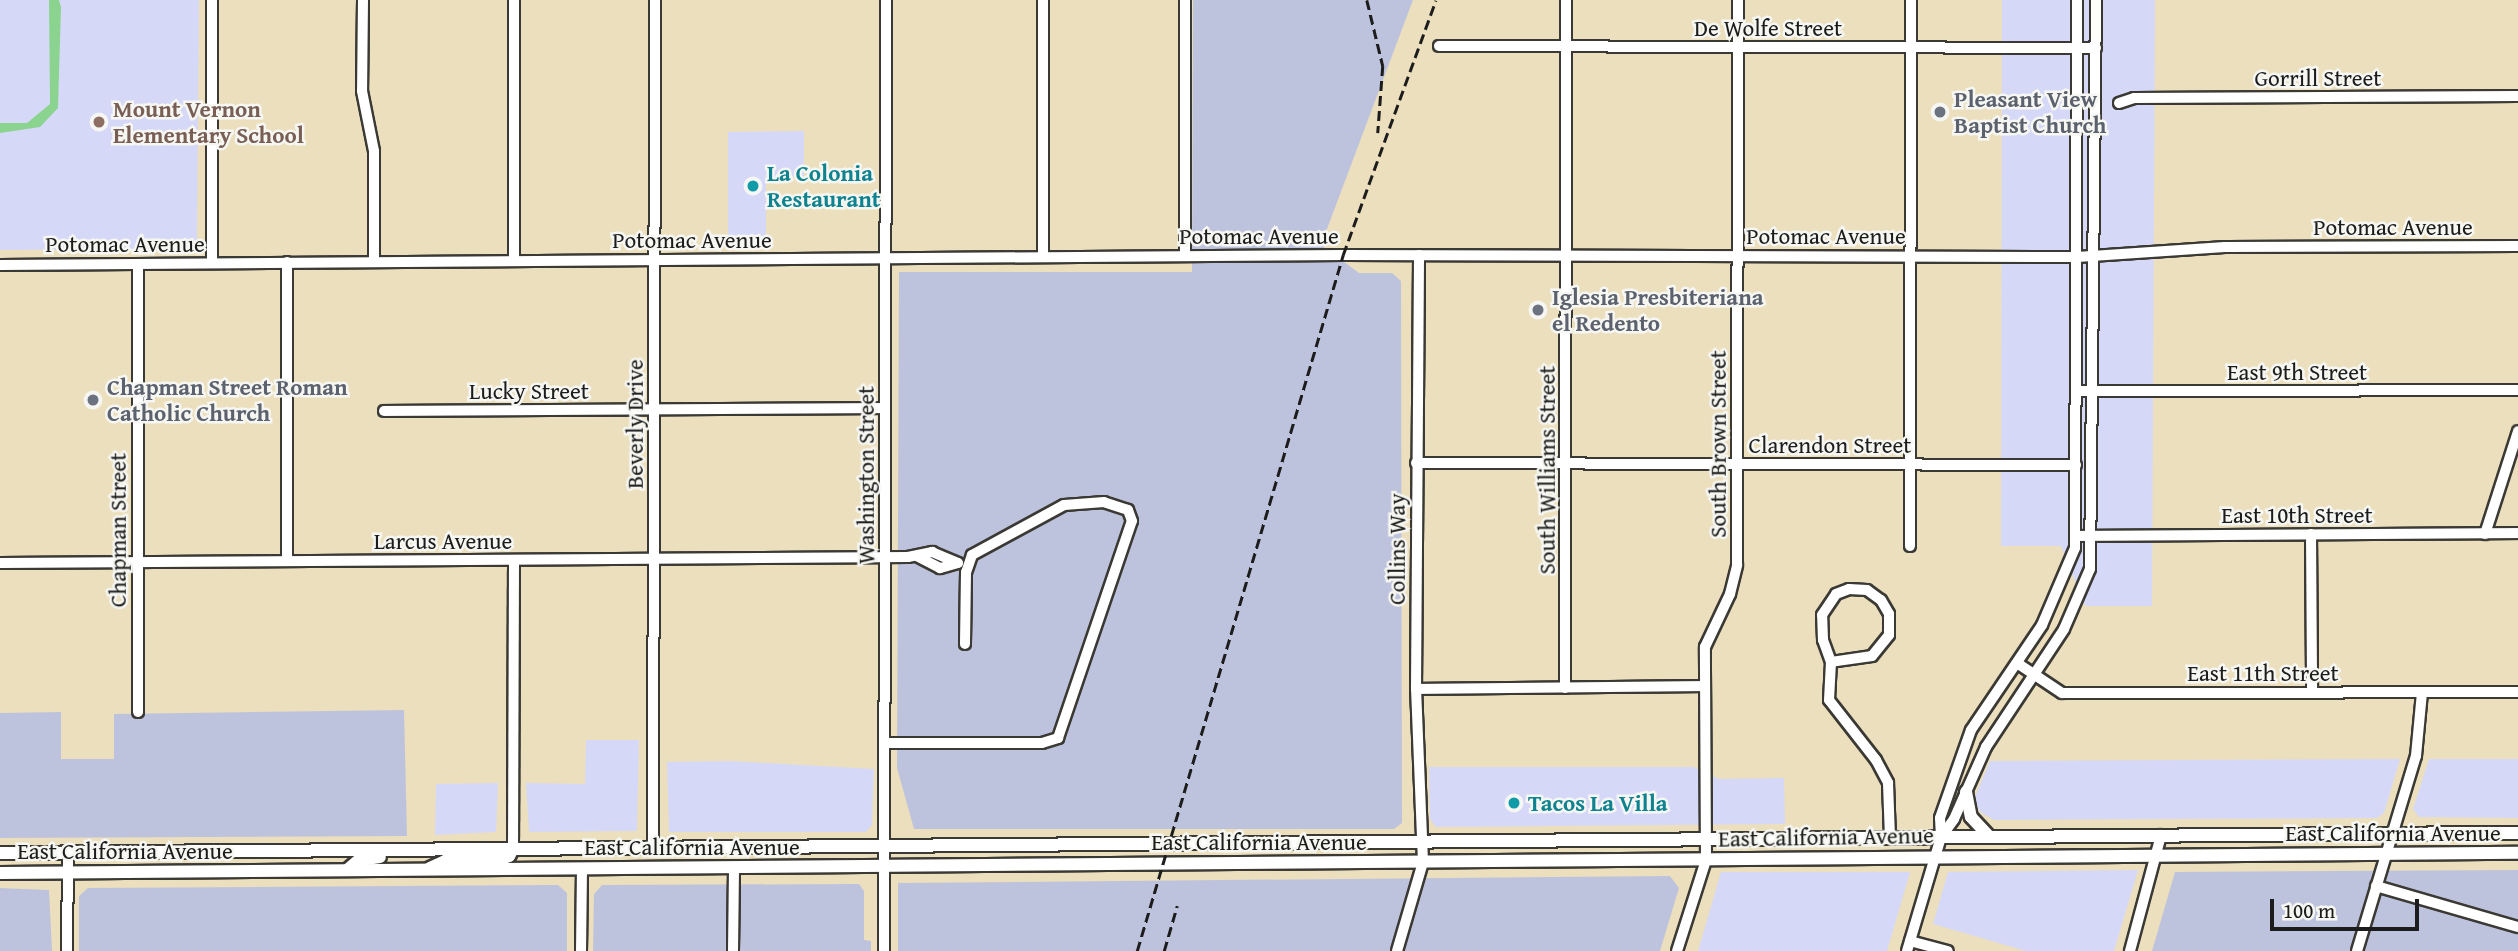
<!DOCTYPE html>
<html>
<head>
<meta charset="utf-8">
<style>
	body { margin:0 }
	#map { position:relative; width:2518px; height:951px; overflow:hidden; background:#ebdfbd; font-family:"Gentium Book Plus",serif }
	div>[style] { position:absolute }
	.built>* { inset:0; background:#d6d8f8 }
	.industrial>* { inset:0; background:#bec3dd }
	.green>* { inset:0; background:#8bd490 }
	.roads { filter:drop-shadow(2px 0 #3b3934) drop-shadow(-2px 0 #3b3934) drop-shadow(0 2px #3b3934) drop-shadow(0 -2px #3b3934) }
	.minor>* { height:10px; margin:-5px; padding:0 5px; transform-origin:5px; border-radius:5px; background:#fff }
	.major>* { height:12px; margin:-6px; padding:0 6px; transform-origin:6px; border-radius:6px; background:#fff }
	.rail>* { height:2.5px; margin-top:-1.25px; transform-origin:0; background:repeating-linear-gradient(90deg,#1c1c1c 0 10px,transparent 0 15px) }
	.dots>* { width:19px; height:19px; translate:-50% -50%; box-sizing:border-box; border:4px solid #f6f6f2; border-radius:50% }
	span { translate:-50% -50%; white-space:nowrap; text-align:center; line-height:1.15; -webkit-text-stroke:5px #f6f6f2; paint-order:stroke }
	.street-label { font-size:23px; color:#1c1c1c }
	.worship-label { font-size:23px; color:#5b616d; font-weight:700 }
	.left { translate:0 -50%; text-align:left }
	.education-label { font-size:23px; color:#785e54; font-weight:700 }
	.culture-label { font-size:23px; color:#0d838f; font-weight:700 }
	.scale { position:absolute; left:2270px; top:899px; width:149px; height:32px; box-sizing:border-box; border:4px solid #1c1c1c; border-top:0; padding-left:9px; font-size:21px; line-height:24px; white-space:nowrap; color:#1c1c1c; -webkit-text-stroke:5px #f6f6f2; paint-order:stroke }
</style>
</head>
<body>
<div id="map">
	<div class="built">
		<i style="clip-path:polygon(0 0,199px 0,197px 243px,191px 249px,0 250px)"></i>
		<i style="clip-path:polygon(2002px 0,2155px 0,2152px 606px,2085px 606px,2061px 546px,2001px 546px)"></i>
		<i style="clip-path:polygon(804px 131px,804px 177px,766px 177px,766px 245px,728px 246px,728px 132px)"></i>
		<i style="clip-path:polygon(586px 740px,639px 740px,637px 831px,529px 832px,526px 783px,585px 784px)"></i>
		<i style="clip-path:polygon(2400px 759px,2384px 813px,2377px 818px,1994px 820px,1980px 812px,1974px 799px,1990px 761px)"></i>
		<i style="clip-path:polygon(2429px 759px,2518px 759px,2518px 818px,2419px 817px,2413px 809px)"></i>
		<i style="clip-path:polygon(730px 761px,874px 769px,872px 825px,866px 832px,669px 832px,667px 762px)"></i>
		<i style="clip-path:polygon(1429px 767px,1694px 767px,1719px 779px,1784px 778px,1785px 824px,1436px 827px,1430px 819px)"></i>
		<i style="clip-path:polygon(498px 783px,496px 832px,435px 835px,436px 784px)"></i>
		<i style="clip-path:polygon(2138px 870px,2114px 951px,2026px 951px,1933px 924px,1948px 872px)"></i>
		<i style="clip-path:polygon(1721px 872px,1910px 872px,1887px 951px,1698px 951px)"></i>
	</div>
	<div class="industrial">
		<i style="clip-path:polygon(1193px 0,1413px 0,1321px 245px,1359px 273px,1392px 273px,1401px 281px,1402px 823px,1394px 829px,914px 829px,897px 768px,899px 272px,1192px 272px)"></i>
		<i style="clip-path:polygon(404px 710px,407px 836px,0 838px,0 713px,61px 712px,61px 759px,114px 759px,114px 714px)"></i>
		<i style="clip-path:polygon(2518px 870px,2518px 951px,2152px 951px,2175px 872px)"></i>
		<i style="clip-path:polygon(1670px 876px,1679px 888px,1660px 951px,898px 951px,898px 883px)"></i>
		<i style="clip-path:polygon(859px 884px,864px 891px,864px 940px,871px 941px,871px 951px,593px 951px,594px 894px,602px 885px)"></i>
		<i style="clip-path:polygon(558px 885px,567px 893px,567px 951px,79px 951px,79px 896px,88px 888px)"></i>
		<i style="clip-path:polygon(0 888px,49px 890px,52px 951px,0 951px)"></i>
	</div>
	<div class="green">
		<i style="clip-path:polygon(49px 0,59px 0,61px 7px,58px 108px,40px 127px,0 133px,0 123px,27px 123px,50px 104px)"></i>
	</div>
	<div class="roads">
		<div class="minor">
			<i style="left:212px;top:0;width:263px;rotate:90deg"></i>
			<i style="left:363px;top:0;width:91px;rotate:90.6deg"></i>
			<i style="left:362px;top:91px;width:61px;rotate:78.7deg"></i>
			<i style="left:374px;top:151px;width:111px;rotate:90deg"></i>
			<i style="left:1439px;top:46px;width:657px;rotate:0.17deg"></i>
			<i style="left:2119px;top:103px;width:16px;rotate:-18deg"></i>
			<i style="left:2134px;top:98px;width:384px;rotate:-0.3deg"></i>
			<i style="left:1185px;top:256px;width:256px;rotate:-90deg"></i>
			<i style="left:1043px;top:257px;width:257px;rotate:-90deg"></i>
			<i style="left:514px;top:261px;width:261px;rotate:-90deg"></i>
			<i style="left:287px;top:262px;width:299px;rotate:90deg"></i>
			<i style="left:138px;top:264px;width:448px;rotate:90deg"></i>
			<i style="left:0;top:265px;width:1343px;rotate:-0.43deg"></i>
			<i style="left:1343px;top:255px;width:734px;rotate:0.16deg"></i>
			<i style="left:2077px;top:257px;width:148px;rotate:-3.9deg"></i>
			<i style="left:2225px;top:247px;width:293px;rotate:-0.2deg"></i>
			<i style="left:2077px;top:391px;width:441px;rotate:-0.1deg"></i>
			<i style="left:384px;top:411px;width:501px;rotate:-0.34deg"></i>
			<i style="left:1416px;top:463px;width:660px;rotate:0.17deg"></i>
			<i style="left:2311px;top:534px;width:158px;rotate:89.6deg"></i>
			<i style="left:2485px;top:534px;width:108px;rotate:-72.2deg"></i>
			<i style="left:2077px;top:536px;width:441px;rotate:-0.4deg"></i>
			<i style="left:1910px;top:546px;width:546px;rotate:-89.9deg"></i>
			<i style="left:0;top:563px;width:908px;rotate:-0.38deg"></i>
			<i style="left:908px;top:557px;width:25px;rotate:-12deg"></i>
			<i style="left:932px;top:552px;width:28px;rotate:23deg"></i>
			<i style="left:958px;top:563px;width:19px;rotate:164deg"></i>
			<i style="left:940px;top:568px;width:25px;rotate:-153deg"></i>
			<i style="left:1849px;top:589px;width:18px;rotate:3deg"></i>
			<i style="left:1867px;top:590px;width:17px;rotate:36deg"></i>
			<i style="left:1881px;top:600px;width:16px;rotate:60deg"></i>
			<i style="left:1889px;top:614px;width:21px;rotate:90deg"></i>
			<i style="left:1889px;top:635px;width:27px;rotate:129deg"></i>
			<i style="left:1872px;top:656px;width:41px;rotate:171.7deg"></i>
			<i style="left:1831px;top:662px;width:23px;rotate:-110deg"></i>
			<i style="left:1823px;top:640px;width:25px;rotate:-92deg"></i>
			<i style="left:1822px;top:615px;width:25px;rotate:-56deg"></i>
			<i style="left:1836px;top:594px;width:14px;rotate:-21deg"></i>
			<i style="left:1831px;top:662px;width:38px;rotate:93deg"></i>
			<i style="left:1829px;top:700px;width:76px;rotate:51.9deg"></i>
			<i style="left:1876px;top:760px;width:26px;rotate:62deg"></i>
			<i style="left:1888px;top:783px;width:54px;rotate:87.9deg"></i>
			<i style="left:2017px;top:663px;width:54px;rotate:33.7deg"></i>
			<i style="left:2062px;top:693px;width:456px;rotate:-0.1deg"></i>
			<i style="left:1565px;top:688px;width:688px;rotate:-89.92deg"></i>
			<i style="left:1416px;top:689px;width:287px;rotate:-0.6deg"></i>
			<i style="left:885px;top:743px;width:157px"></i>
			<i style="left:1042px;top:743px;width:17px;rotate:-17deg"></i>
			<i style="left:1058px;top:738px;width:229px;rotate:-71.2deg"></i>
			<i style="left:1132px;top:521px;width:12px;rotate:-110deg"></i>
			<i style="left:1128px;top:510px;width:25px;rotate:-162deg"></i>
			<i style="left:1104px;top:502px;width:40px;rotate:175.7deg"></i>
			<i style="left:1064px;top:505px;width:105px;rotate:151.5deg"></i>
			<i style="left:972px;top:555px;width:18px;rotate:109deg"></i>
			<i style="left:966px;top:572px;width:72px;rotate:90.8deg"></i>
			<i style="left:1941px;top:837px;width:19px;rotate:-93deg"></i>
			<i style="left:1940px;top:818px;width:93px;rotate:-70.6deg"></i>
			<i style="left:1971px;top:730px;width:127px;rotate:-55.9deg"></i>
			<i style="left:2042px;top:625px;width:84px;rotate:-66.8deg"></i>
			<i style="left:2075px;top:548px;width:548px;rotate:-89.79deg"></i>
			<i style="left:653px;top:848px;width:848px;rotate:-89.86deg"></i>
			<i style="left:513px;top:849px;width:289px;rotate:-89.8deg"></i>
			<i style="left:2376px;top:886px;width:148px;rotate:16.1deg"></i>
			<i style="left:1910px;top:941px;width:39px;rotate:15deg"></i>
			<i style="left:67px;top:951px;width:98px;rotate:-89.4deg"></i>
			<i style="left:581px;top:951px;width:82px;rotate:-89.3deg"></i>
			<i style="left:733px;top:951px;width:84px;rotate:-89.3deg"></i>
			<i style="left:884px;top:951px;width:951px;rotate:-89.88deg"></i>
			<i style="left:1397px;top:951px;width:93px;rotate:-73.7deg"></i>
			<i style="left:1423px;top:862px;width:173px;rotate:-92.3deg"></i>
			<i style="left:1416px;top:689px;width:434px;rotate:-89.6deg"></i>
			<i style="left:1677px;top:951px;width:96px;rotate:-72.3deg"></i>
			<i style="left:1706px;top:860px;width:213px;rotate:-90.3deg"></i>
			<i style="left:1705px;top:647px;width:59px;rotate:-64.7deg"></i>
			<i style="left:1730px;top:594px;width:30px;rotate:-76deg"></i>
			<i style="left:1737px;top:565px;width:565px;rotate:-89.9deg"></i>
			<i style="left:1907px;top:951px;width:119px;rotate:-73.4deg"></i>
			<i style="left:1941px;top:837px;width:22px;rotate:-54deg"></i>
			<i style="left:1954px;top:819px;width:79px;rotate:-66deg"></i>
			<i style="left:1986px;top:747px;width:141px;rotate:-56.5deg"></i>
			<i style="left:2064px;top:629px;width:65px;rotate:-66.6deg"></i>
			<i style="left:2090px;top:569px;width:569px;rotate:-89.4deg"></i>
			<i style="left:2130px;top:951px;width:120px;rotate:-75deg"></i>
			<i style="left:2357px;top:951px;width:204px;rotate:-73.2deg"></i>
			<i style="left:2416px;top:756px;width:64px;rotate:-84.6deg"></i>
		</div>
		<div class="major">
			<i style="left:1966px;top:792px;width:25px;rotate:79deg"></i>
			<i style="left:1971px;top:817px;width:26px;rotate:47deg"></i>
			<i style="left:0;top:853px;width:2518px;rotate:-0.46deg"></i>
			<i style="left:430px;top:868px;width:17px;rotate:-25deg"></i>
			<i style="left:445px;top:861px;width:54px;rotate:-1.1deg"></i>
			<i style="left:499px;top:860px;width:11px;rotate:-22deg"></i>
			<i style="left:509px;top:856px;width:8px;rotate:-60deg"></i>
			<i style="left:347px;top:870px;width:16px;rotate:-40deg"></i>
			<i style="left:359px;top:860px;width:21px;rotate:-8deg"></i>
			<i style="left:0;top:873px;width:2518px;rotate:-0.46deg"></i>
		</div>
	</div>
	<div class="rail">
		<i style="left:1367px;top:0;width:68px;rotate:76.4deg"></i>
		<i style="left:1383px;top:66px;width:67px;rotate:94.3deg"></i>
		<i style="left:1137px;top:951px;width:726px;rotate:-73.51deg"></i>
		<i style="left:1343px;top:255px;width:271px;rotate:-70deg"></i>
		<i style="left:1164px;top:951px;width:47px;rotate:-73.9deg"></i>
	</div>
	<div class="dots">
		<i style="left:1940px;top:112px;background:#6b7280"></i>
		<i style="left:99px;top:122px;background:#8d6e63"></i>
		<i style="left:753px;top:186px;background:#0f9aa8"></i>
		<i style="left:1538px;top:310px;background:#6b7280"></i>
		<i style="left:93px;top:400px;background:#6b7280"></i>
		<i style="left:1514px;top:803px;background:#0f9aa8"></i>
	</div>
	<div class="street-label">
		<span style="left:1768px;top:28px">De Wolfe Street</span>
		<span style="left:2318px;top:78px">Gorrill Street</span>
		<span style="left:2393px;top:227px">Potomac Avenue</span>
		<span style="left:1259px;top:236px">Potomac Avenue</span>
		<span style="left:1826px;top:236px">Potomac Avenue</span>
		<span style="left:692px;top:240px">Potomac Avenue</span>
		<span style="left:125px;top:244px">Potomac Avenue</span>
		<span style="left:2297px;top:372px">East 9th Street</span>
		<span style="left:529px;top:391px">Lucky Street</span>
		<span style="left:635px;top:424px;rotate:-90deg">Beverly Drive</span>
		<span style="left:1718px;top:444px;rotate:-90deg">South Brown Street</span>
		<span style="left:1830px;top:445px">Clarendon Street</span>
		<span style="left:1547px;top:470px;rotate:-90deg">South Williams Street</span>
		<span style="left:866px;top:475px;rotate:-90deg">Washington Street</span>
		<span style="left:2297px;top:515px">East 10th Street</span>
		<span style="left:118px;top:530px;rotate:-90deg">Chapman Street</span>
		<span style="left:443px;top:541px">Larcus Avenue</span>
		<span style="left:1397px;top:549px;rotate:-90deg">Collins Way</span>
		<span style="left:2263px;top:673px">East 11th Street</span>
		<span style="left:2393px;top:833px">East California Avenue</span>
		<span style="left:1826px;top:837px;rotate:-1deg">East California Avenue</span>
		<span style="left:1259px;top:842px">East California Avenue</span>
		<span style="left:692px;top:847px">East California Avenue</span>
		<span style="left:125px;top:851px">East California Avenue</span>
	</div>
	<div class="worship-label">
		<span class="left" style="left:1954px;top:112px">Pleasant View<br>Baptist Church</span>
		<span class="left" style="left:1552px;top:310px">Iglesia Presbiteriana<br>el Redento</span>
		<span class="left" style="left:107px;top:400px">Chapman Street Roman<br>Catholic Church</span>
	</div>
	<div class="education-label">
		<span class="left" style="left:113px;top:122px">Mount Vernon<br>Elementary School</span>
	</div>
	<div class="culture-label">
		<span class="left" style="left:767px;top:186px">La Colonia<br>Restaurant</span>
		<span class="left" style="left:1528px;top:803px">Tacos La Villa</span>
	</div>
	<div class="scale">100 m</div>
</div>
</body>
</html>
